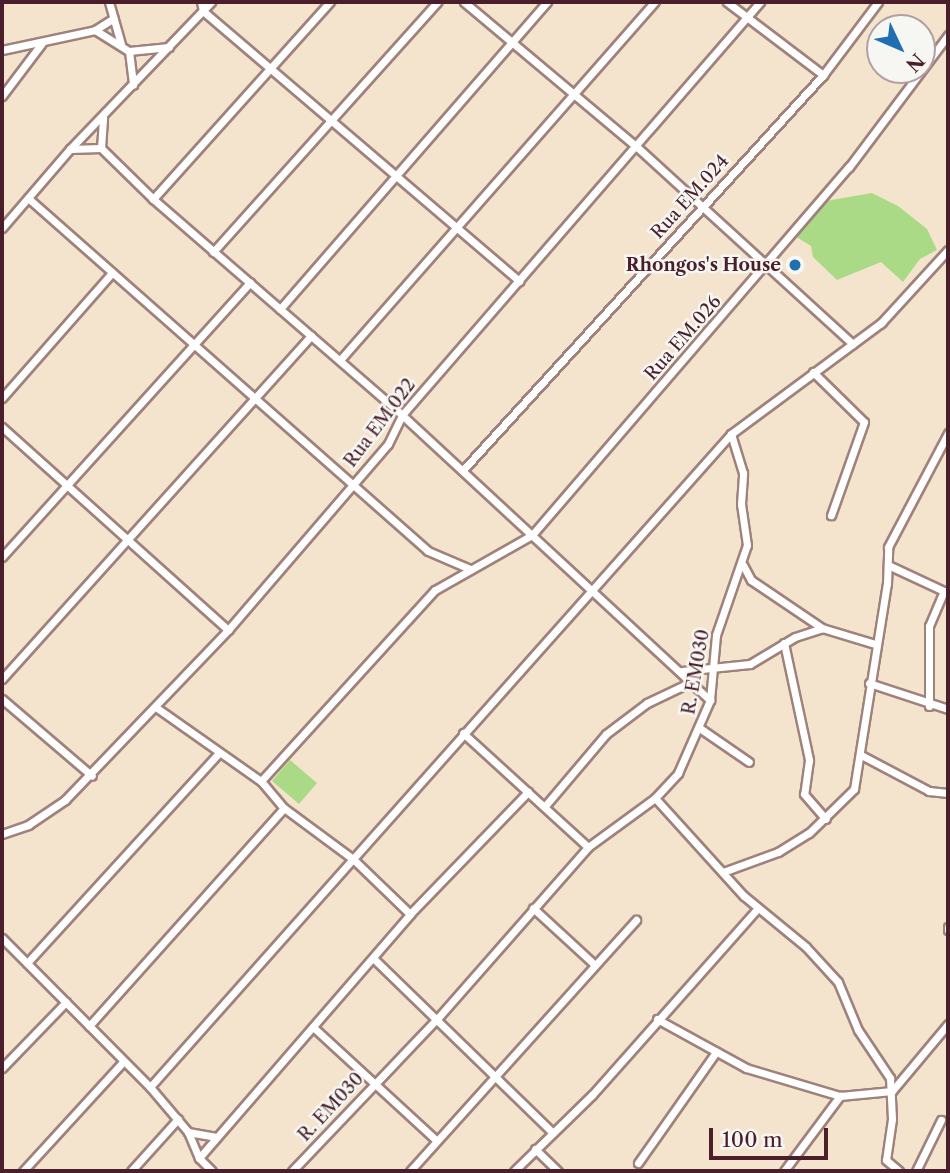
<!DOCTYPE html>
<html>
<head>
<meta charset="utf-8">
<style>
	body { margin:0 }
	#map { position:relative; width:950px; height:1173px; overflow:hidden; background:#f4e4ce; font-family:"Libre Caslon Text",serif }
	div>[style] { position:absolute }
	.green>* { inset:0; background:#abda87 }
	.roads { filter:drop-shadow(2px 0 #9f827c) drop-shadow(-2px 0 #9f827c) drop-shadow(0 2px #9f827c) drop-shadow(0 -2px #9f827c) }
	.street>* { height:7px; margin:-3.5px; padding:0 3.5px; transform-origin:3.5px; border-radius:3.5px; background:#fff }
	.dots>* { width:19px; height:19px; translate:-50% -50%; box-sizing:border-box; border:4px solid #f6f6f2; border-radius:50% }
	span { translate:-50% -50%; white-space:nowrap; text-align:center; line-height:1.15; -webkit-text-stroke:5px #f6f6f2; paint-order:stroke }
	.street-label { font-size:18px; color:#4a1f2b }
	.poi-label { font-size:18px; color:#4a1f2b; font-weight:700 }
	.right { translate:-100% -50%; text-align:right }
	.frame { position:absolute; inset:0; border:4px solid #4a1f2b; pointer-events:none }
	.north { position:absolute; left:866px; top:14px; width:70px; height:70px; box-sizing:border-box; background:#f6f6f2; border:2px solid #b1a0a2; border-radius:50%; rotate:134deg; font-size:19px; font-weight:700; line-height:28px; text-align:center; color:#4a1f2b }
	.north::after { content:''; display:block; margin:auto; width:24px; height:32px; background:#1f6fb2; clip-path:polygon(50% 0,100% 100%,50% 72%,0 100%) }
	.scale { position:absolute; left:709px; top:1128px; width:119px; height:32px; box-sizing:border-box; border:4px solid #4a1f2b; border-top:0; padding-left:9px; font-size:21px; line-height:24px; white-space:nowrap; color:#4a1f2b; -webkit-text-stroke:5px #f6f6f2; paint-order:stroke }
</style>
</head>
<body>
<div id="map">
	<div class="green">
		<i style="clip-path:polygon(872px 193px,898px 206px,927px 229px,937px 250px,920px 259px,903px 282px,881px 262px,837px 280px,813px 257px,811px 246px,795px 236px,826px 201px)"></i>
		<i style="clip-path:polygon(290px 760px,317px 783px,299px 804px,272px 781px)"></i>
	</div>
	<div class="roads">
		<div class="street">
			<i style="left:109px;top:2px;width:44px;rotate:74.1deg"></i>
			<i style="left:201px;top:2px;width:9px;rotate:77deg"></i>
			<i style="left:203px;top:11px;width:416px;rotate:40.5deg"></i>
			<i style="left:464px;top:2px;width:226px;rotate:40deg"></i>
			<i style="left:637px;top:147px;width:292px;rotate:42.4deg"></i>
			<i style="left:727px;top:2px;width:121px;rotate:37.2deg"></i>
			<i style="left:95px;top:30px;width:40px;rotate:32deg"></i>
			<i style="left:129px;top:51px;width:34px;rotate:83deg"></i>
			<i style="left:2px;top:50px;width:95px;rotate:-12.1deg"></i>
			<i style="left:95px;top:30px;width:22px;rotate:-32deg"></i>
			<i style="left:129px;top:51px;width:40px;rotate:-5.7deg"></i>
			<i style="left:2px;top:96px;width:66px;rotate:-53deg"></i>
			<i style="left:101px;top:148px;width:30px;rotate:-86deg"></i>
			<i style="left:70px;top:149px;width:31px;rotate:-2deg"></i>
			<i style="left:101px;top:148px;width:73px;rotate:44.4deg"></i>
			<i style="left:153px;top:199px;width:330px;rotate:40.9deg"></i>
			<i style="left:402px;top:415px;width:420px;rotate:42.8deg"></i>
			<i style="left:28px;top:198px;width:533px;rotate:41.43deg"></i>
			<i style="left:428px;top:551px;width:46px;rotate:23.2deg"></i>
			<i style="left:153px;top:199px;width:265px;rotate:-48.1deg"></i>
			<i style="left:2px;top:228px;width:104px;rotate:-49.3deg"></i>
			<i style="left:70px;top:149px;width:204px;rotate:-46.2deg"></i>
			<i style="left:213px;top:252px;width:336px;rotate:-48.1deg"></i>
			<i style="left:280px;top:309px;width:407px;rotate:-49deg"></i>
			<i style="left:340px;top:360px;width:477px;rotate:-48.7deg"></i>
			<i style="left:813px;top:372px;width:71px;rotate:44.4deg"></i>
			<i style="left:864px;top:422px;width:99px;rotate:109.5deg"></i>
			<i style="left:2px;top:398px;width:167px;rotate:-48.7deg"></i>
			<i style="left:2px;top:427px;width:304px;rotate:41.9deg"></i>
			<i style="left:463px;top:470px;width:534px;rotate:-47.65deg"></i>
			<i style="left:823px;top:75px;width:91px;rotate:-53deg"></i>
			<i style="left:2px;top:557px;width:370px;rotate:-47.9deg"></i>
			<i style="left:743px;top:565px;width:17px;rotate:62deg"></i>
			<i style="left:751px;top:580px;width:86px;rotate:34.1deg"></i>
			<i style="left:822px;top:628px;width:55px;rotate:16.8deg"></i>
			<i style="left:888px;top:565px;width:66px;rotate:25deg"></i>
			<i style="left:784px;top:643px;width:120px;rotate:77.9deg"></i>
			<i style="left:809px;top:760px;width:34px;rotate:98deg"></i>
			<i style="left:804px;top:794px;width:33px;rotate:49deg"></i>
			<i style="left:682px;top:671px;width:68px;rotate:-5.9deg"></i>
			<i style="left:750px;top:664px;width:52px;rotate:-31deg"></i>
			<i style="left:795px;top:637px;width:28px;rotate:-18deg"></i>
			<i style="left:2px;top:679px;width:462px;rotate:-48deg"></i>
			<i style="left:869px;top:683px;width:83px;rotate:18.2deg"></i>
			<i style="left:2px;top:699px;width:118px;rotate:40.5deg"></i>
			<i style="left:929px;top:706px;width:80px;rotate:-90deg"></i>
			<i style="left:929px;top:626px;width:38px;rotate:-67deg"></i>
			<i style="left:157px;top:708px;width:127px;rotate:35.1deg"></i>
			<i style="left:261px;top:781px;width:35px;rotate:50deg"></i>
			<i style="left:284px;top:808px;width:86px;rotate:36.5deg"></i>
			<i style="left:353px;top:859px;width:79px;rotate:44deg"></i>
			<i style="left:701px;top:729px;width:58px;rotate:34.5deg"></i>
			<i style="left:463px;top:733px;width:169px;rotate:42.4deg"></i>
			<i style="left:861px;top:755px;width:77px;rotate:27.9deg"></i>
			<i style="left:929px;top:791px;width:19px;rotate:6deg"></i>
			<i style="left:261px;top:781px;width:258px;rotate:-47.7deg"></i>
			<i style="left:435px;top:590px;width:112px;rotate:-29.6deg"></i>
			<i style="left:532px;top:535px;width:486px;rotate:-49.3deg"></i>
			<i style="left:849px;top:167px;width:165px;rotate:-53.1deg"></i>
			<i style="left:655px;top:798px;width:132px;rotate:47.8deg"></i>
			<i style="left:744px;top:896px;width:80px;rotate:39.4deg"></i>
			<i style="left:806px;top:947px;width:47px;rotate:47.6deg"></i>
			<i style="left:838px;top:982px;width:52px;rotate:67.4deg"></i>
			<i style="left:858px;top:1030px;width:58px;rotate:56.3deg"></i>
			<i style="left:890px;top:1078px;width:41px;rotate:87.2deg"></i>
			<i style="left:892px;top:1119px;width:41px;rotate:98.3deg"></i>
			<i style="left:886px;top:1160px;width:17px;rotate:40deg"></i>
			<i style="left:545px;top:806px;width:94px;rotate:-49.7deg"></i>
			<i style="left:606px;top:734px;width:51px;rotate:-37.1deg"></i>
			<i style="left:647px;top:703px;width:49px;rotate:-25.5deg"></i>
			<i style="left:2px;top:834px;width:28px;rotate:-19deg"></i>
			<i style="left:28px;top:825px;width:45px;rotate:-34deg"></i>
			<i style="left:65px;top:800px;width:236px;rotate:-46.2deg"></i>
			<i style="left:228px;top:630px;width:245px;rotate:-49.3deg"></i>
			<i style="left:388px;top:444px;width:32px;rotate:-64deg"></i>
			<i style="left:402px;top:415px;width:547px;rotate:-49.08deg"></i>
			<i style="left:723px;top:872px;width:59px;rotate:-20deg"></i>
			<i style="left:778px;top:852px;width:36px;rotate:-32deg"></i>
			<i style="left:809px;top:833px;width:63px;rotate:-44.4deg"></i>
			<i style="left:854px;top:789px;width:208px;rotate:-80.9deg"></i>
			<i style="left:887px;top:584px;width:37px;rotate:-88deg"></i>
			<i style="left:888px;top:547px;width:129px;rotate:-62.2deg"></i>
			<i style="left:533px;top:908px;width:84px;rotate:42.6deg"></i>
			<i style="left:948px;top:927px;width:3px;rotate:90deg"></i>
			<i style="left:2px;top:938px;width:210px;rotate:45.2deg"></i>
			<i style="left:150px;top:1087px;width:59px;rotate:49.8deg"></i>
			<i style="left:188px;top:1132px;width:28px;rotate:67deg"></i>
			<i style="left:199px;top:1158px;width:18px;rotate:45deg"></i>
			<i style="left:373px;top:958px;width:250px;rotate:44.2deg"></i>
			<i style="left:27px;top:963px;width:285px;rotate:-47.6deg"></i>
			<i style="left:657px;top:1019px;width:102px;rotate:28.8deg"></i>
			<i style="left:746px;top:1068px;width:98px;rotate:16.6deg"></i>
			<i style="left:840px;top:1096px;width:52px;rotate:-5.5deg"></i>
			<i style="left:892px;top:1091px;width:87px;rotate:-50.1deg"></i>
			<i style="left:89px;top:1026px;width:292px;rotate:-48.2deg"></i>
			<i style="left:313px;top:1027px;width:167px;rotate:42.6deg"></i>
			<i style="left:2px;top:1068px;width:92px;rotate:-45.9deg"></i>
			<i style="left:150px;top:1087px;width:874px;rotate:-48.34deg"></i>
			<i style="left:188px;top:1132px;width:29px;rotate:10deg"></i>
			<i style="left:535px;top:1149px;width:32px;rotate:44deg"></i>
			<i style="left:199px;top:1158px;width:323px;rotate:-49.1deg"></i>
			<i style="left:410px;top:914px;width:170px;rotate:-46deg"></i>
			<i style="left:638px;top:1163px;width:136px;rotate:-54.9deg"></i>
			<i style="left:23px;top:1171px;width:148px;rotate:-47.5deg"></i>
			<i style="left:131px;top:1171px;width:70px;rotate:-47.9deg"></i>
			<i style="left:292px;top:1171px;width:210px;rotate:-46.4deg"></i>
			<i style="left:437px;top:1019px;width:229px;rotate:-48.7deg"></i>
			<i style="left:588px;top:847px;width:83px;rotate:-36.2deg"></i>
			<i style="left:655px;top:798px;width:34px;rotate:-47deg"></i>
			<i style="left:678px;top:773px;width:80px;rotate:-66.3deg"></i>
			<i style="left:710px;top:700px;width:65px;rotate:-84.7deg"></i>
			<i style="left:716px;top:635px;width:95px;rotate:-71deg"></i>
			<i style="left:747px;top:545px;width:41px;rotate:-98.3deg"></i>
			<i style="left:741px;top:504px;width:31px;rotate:-86deg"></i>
			<i style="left:743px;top:473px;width:41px;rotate:-107.1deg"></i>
			<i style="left:731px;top:434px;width:187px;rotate:-36.5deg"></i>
			<i style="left:881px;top:323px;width:99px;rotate:-47.5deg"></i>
			<i style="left:410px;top:1171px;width:338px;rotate:-48deg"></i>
			<i style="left:514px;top:1171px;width:109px;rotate:-44.3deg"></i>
			<i style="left:592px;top:1095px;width:250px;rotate:-48.4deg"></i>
			<i style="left:784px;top:1171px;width:94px;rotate:-53.3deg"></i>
			<i style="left:916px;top:1171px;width:57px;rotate:-63.9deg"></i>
		</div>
	</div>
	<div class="dots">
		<i style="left:795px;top:265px;background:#1f6fb2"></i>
	</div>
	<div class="street-label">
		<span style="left:690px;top:197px;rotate:-48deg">Rua EM.024</span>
		<span style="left:683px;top:338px;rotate:-49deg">Rua EM.026</span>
		<span style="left:380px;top:423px;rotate:-53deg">Rua EM.022</span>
		<span style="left:696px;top:672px;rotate:-80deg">R. EM030</span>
		<span style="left:331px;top:1107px;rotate:-47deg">R. EM030</span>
	</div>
	<div class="poi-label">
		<span class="right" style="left:781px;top:265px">Rhongos's House</span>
	</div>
	<div class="frame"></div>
	<div class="north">N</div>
	<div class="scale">100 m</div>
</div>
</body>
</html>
